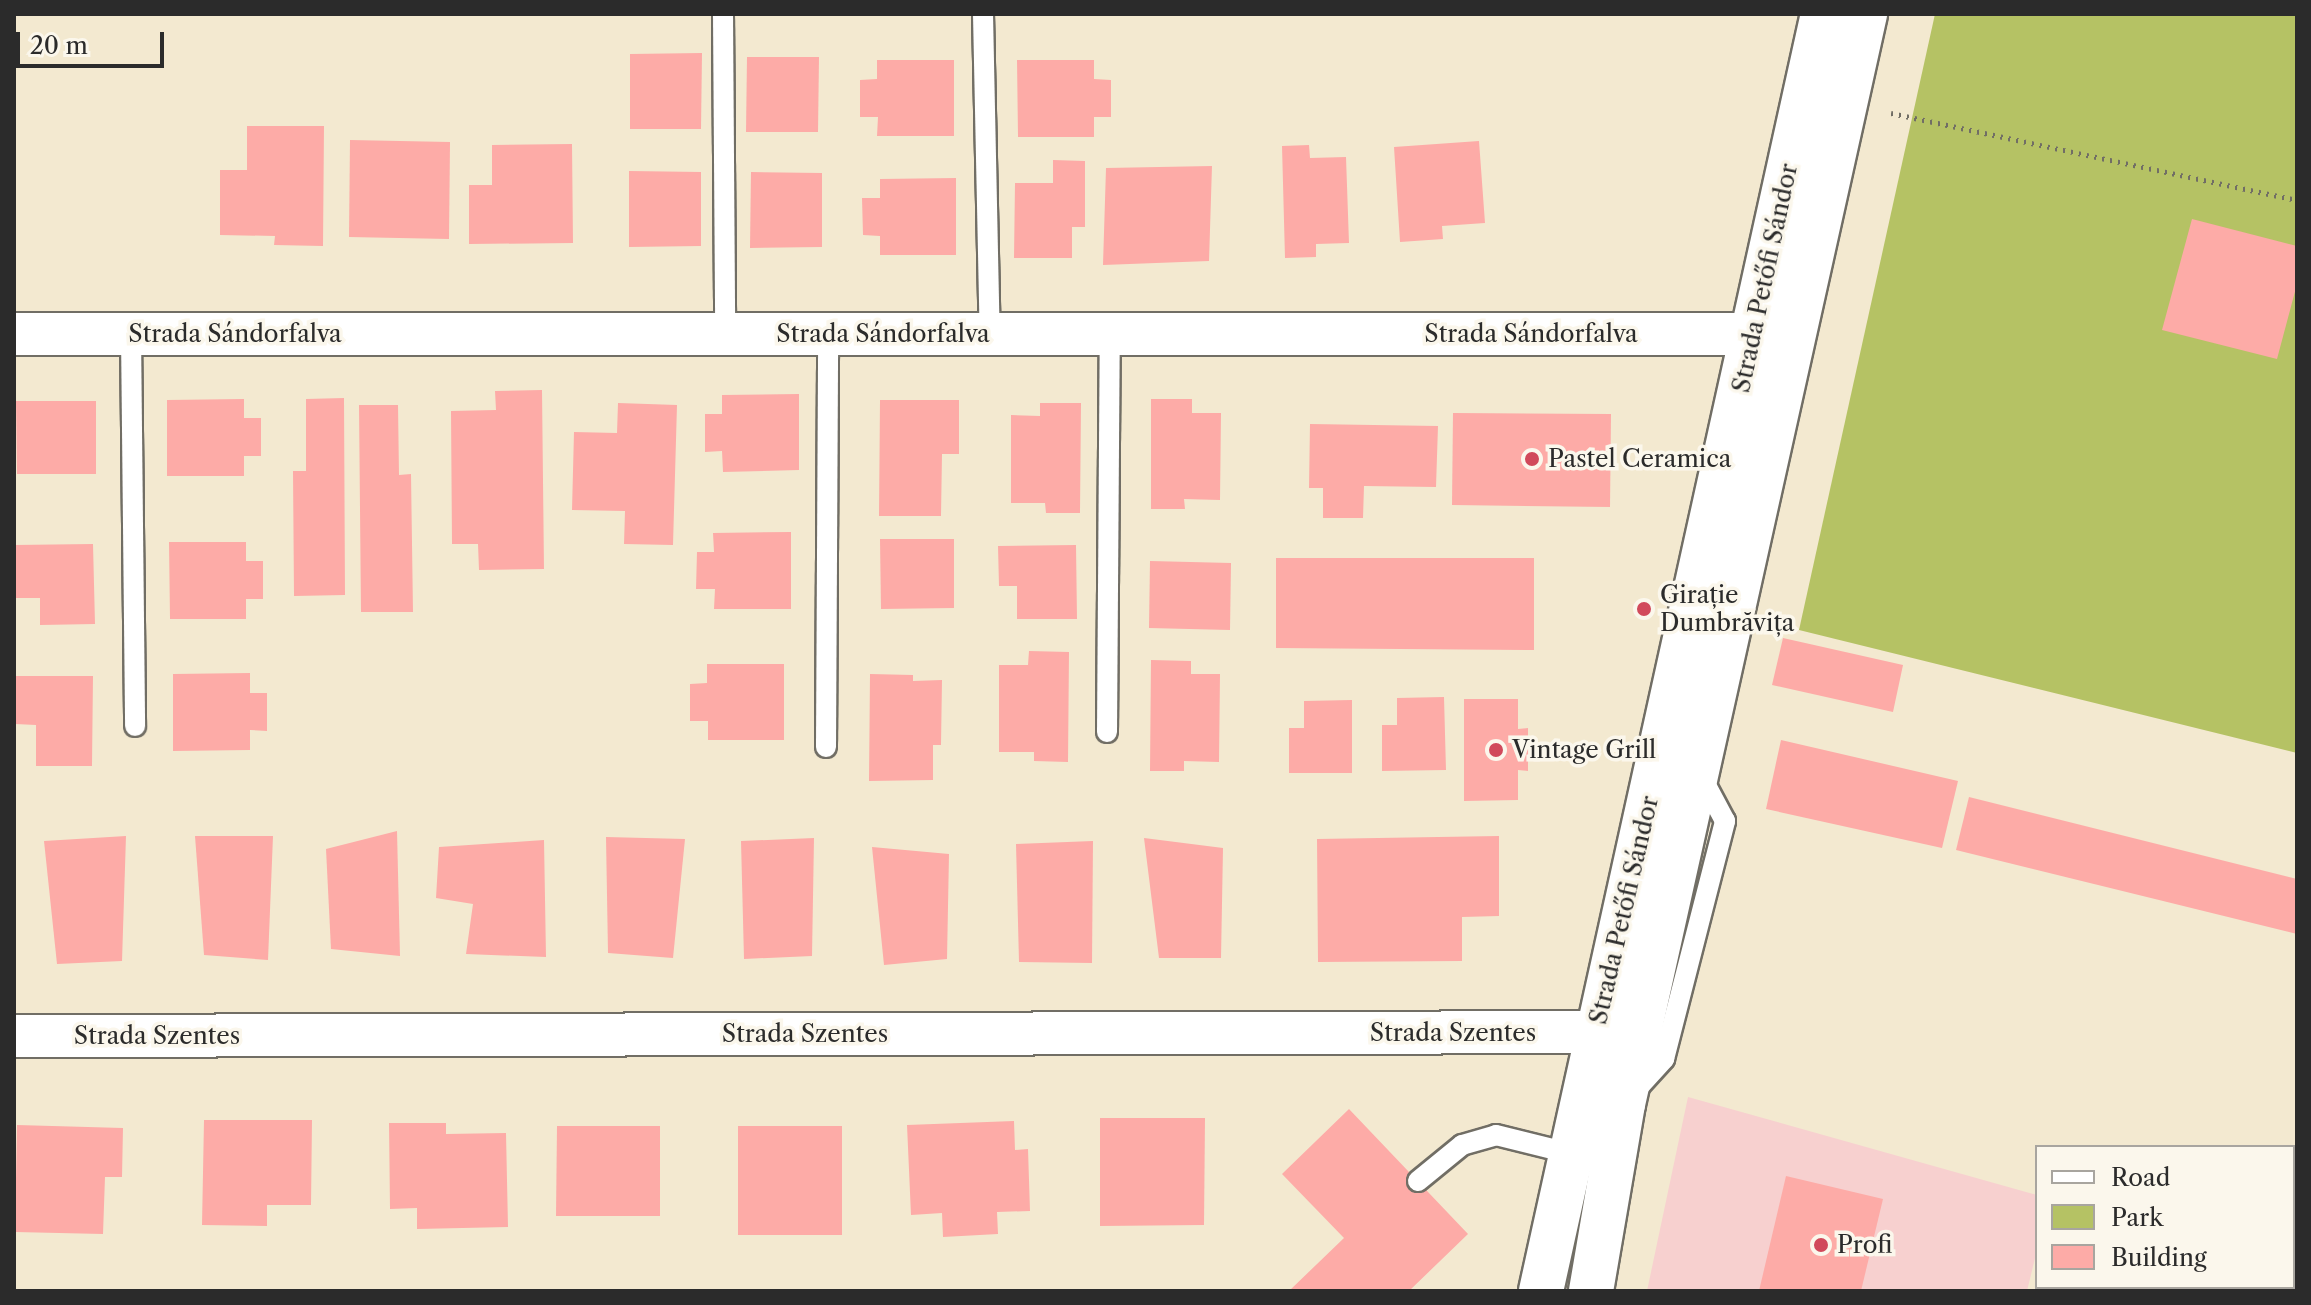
<!DOCTYPE html>
<html>
<head>
<meta charset="utf-8">
<style>
	body { margin:0 }
	#map { position:relative; width:2311px; height:1305px; overflow:hidden; background:#f3e9d0; font-family:"Libre Caslon Text",serif }
	div>[style] { position:absolute }
	.built>* { inset:0; background:#f7d0cf }
	.green>* { inset:0; background:#b5c264 }
	.building>* { inset:0; background:#fdaba7 }
	.path>* { height:5px; margin-top:-2.5px; transform-origin:0; background:repeating-linear-gradient(90deg,#716e65 0 2px,transparent 0 8px) }
	.roads { filter:drop-shadow(2px 0 #716e65) drop-shadow(-2px 0 #716e65) drop-shadow(0 2px #716e65) drop-shadow(0 -2px #716e65) }
	.service>* { height:20px; margin:-10px; padding:0 10px; transform-origin:10px; border-radius:10px; background:#fff }
	.minor>* { height:42px; margin:-21px; padding:0 21px; transform-origin:21px; border-radius:21px; background:#fff }
	.primary>* { height:44px; margin:-22px; padding:0 22px; transform-origin:22px; border-radius:22px; background:#fff }
	.dots>* { width:22px; height:22px; translate:-50% -50%; box-sizing:border-box; border:4px solid #fbf7ec; border-radius:50% }
	span { translate:-50% -50%; white-space:nowrap; text-align:center; line-height:1.15; -webkit-text-stroke:7px #fbf7ec; paint-order:stroke }
	.street-label { font-size:24px; color:#2b2b2b }
	.poi-label { font-size:24px; color:#2b2b2b }
	.left { translate:0 -50%; text-align:left }
	.frame { position:absolute; inset:0; border:16px solid #2b2b2b; pointer-events:none }
	.legend { position:absolute; left:2035px; top:1145px; width:260px; height:144px; box-sizing:border-box; background:#fbf7ec; border:2px solid #a8a59f; margin:0; padding:10px 14px; list-style:none; font-size:24px; color:#2b2b2b }
	.legend li { display:flex; align-items:center; gap:16px; height:40px }
	.legend b { width:40px; border:2px solid #a8a59f }
	.scale { position:absolute; left:16px; top:32px; width:148px; height:36px; box-sizing:border-box; border:4px solid #2b2b2b; border-top:0; padding-left:10px; font-size:24px; line-height:28px; white-space:nowrap; color:#2b2b2b; -webkit-text-stroke:6px #fbf7ec; paint-order:stroke }
</style>
</head>
<body>
<div id="map">
	<div class="built">
		<i style="clip-path:polygon(1688px 1097px,2037px 1195px,2037px 1250px,2027px 1291px,1647px 1291px)"></i>
	</div>
	<div class="green">
		<i style="clip-path:polygon(1935px 14px,2297px 14px,2297px 753px,1799px 630px)"></i>
	</div>
	<div class="building">
		<i style="clip-path:polygon(702px 53px,701px 129px,630px 129px,630px 54px)"></i>
		<i style="clip-path:polygon(747px 57px,819px 57px,818px 132px,746px 132px)"></i>
		<i style="clip-path:polygon(877px 60px,954px 60px,954px 136px,877px 136px,878px 117px,860px 117px,860px 80px,877px 79px)"></i>
		<i style="clip-path:polygon(1017px 60px,1094px 60px,1094px 79px,1111px 80px,1111px 117px,1094px 117px,1094px 137px,1018px 137px)"></i>
		<i style="clip-path:polygon(247px 126px,324px 126px,323px 246px,274px 245px,275px 236px,220px 235px,220px 170px,247px 170px)"></i>
		<i style="clip-path:polygon(350px 140px,450px 142px,449px 239px,349px 237px)"></i>
		<i style="clip-path:polygon(1479px 141px,1485px 223px,1442px 226px,1443px 239px,1400px 242px,1394px 147px)"></i>
		<i style="clip-path:polygon(572px 144px,573px 243px,469px 244px,469px 185px,492px 185px,492px 145px)"></i>
		<i style="clip-path:polygon(1309px 145px,1310px 158px,1346px 157px,1349px 243px,1316px 244px,1316px 257px,1285px 258px,1282px 146px)"></i>
		<i style="clip-path:polygon(1053px 160px,1085px 161px,1085px 227px,1072px 227px,1072px 258px,1014px 258px,1015px 183px,1053px 183px)"></i>
		<i style="clip-path:polygon(1212px 166px,1209px 261px,1103px 265px,1106px 168px)"></i>
		<i style="clip-path:polygon(629px 171px,701px 172px,701px 246px,629px 247px)"></i>
		<i style="clip-path:polygon(751px 172px,822px 173px,822px 247px,750px 248px)"></i>
		<i style="clip-path:polygon(956px 178px,956px 255px,880px 255px,880px 236px,863px 235px,862px 198px,880px 198px,880px 179px)"></i>
		<i style="clip-path:polygon(2192px 219px,2297px 246px,2297px 284px,2277px 359px,2162px 330px)"></i>
		<i style="clip-path:polygon(542px 390px,544px 569px,479px 570px,478px 544px,452px 544px,451px 411px,496px 410px,495px 391px)"></i>
		<i style="clip-path:polygon(799px 394px,799px 470px,723px 472px,722px 451px,705px 452px,705px 414px,722px 414px,722px 395px)"></i>
		<i style="clip-path:polygon(344px 398px,345px 595px,294px 596px,293px 471px,306px 471px,306px 399px)"></i>
		<i style="clip-path:polygon(244px 399px,244px 418px,261px 418px,261px 456px,244px 456px,244px 476px,167px 476px,167px 400px)"></i>
		<i style="clip-path:polygon(1151px 399px,1192px 399px,1192px 413px,1221px 413px,1220px 500px,1184px 499px,1185px 509px,1151px 509px)"></i>
		<i style="clip-path:polygon(880px 400px,959px 400px,959px 454px,942px 454px,941px 516px,879px 516px)"></i>
		<i style="clip-path:polygon(16px 401px,96px 401px,96px 474px,17px 474px)"></i>
		<i style="clip-path:polygon(618px 403px,677px 405px,673px 545px,624px 544px,625px 511px,572px 510px,574px 432px,617px 433px)"></i>
		<i style="clip-path:polygon(1040px 403px,1081px 403px,1080px 513px,1046px 513px,1045px 503px,1011px 503px,1011px 415px,1040px 416px)"></i>
		<i style="clip-path:polygon(359px 405px,398px 405px,399px 475px,411px 474px,413px 612px,361px 612px)"></i>
		<i style="clip-path:polygon(1453px 413px,1611px 414px,1610px 507px,1452px 505px)"></i>
		<i style="clip-path:polygon(1310px 424px,1438px 426px,1436px 487px,1364px 486px,1363px 518px,1323px 518px,1323px 488px,1309px 488px)"></i>
		<i style="clip-path:polygon(791px 532px,791px 609px,714px 609px,715px 589px,696px 589px,697px 552px,714px 552px,713px 533px)"></i>
		<i style="clip-path:polygon(880px 539px,954px 539px,954px 608px,881px 609px)"></i>
		<i style="clip-path:polygon(169px 542px,246px 542px,246px 561px,263px 561px,263px 599px,246px 599px,246px 619px,170px 619px)"></i>
		<i style="clip-path:polygon(93px 544px,95px 624px,40px 625px,40px 598px,14px 598px,14px 545px)"></i>
		<i style="clip-path:polygon(1076px 545px,1077px 619px,1017px 619px,1017px 586px,999px 586px,998px 546px)"></i>
		<i style="clip-path:polygon(1276px 558px,1534px 558px,1534px 650px,1276px 648px)"></i>
		<i style="clip-path:polygon(1150px 561px,1231px 563px,1230px 630px,1149px 628px)"></i>
		<i style="clip-path:polygon(1783px 638px,1903px 665px,1893px 712px,1772px 685px)"></i>
		<i style="clip-path:polygon(1029px 651px,1069px 652px,1068px 762px,1034px 761px,1034px 752px,999px 752px,999px 665px,1028px 665px)"></i>
		<i style="clip-path:polygon(1151px 660px,1191px 661px,1191px 674px,1220px 674px,1219px 762px,1184px 761px,1184px 771px,1150px 771px)"></i>
		<i style="clip-path:polygon(707px 664px,784px 664px,784px 740px,708px 740px,708px 721px,690px 721px,690px 684px,707px 683px)"></i>
		<i style="clip-path:polygon(250px 673px,250px 693px,267px 693px,267px 731px,250px 730px,250px 750px,173px 751px,173px 674px)"></i>
		<i style="clip-path:polygon(870px 674px,913px 675px,913px 681px,942px 680px,941px 745px,933px 745px,933px 780px,869px 781px)"></i>
		<i style="clip-path:polygon(16px 676px,93px 676px,92px 766px,36px 766px,36px 725px,15px 724px)"></i>
		<i style="clip-path:polygon(1444px 697px,1446px 770px,1382px 771px,1382px 725px,1397px 725px,1397px 698px)"></i>
		<i style="clip-path:polygon(1464px 699px,1518px 699px,1518px 729px,1528px 728px,1528px 771px,1518px 770px,1518px 800px,1464px 801px)"></i>
		<i style="clip-path:polygon(1352px 700px,1352px 773px,1289px 773px,1289px 728px,1304px 728px,1304px 701px)"></i>
		<i style="clip-path:polygon(1781px 740px,1958px 781px,1942px 848px,1766px 809px)"></i>
		<i style="clip-path:polygon(1969px 797px,2297px 879px,2297px 934px,1956px 850px)"></i>
		<i style="clip-path:polygon(397px 831px,400px 956px,331px 949px,326px 849px)"></i>
		<i style="clip-path:polygon(126px 836px,122px 961px,57px 964px,44px 841px)"></i>
		<i style="clip-path:polygon(195px 836px,273px 836px,268px 960px,204px 955px)"></i>
		<i style="clip-path:polygon(1499px 836px,1499px 916px,1462px 917px,1462px 961px,1318px 962px,1317px 839px)"></i>
		<i style="clip-path:polygon(606px 837px,685px 839px,673px 958px,608px 953px)"></i>
		<i style="clip-path:polygon(814px 838px,812px 956px,744px 959px,741px 841px)"></i>
		<i style="clip-path:polygon(1144px 838px,1223px 848px,1221px 958px,1159px 958px)"></i>
		<i style="clip-path:polygon(544px 840px,546px 957px,466px 954px,473px 904px,436px 898px,439px 847px)"></i>
		<i style="clip-path:polygon(1093px 841px,1092px 963px,1019px 962px,1016px 844px)"></i>
		<i style="clip-path:polygon(872px 847px,949px 854px,947px 959px,884px 965px)"></i>
		<i style="clip-path:polygon(1349px 1109px,1468px 1234px,1409px 1291px,1289px 1291px,1344px 1238px,1282px 1174px)"></i>
		<i style="clip-path:polygon(1100px 1118px,1205px 1118px,1204px 1225px,1100px 1226px)"></i>
		<i style="clip-path:polygon(204px 1120px,312px 1120px,311px 1205px,267px 1205px,267px 1226px,202px 1225px)"></i>
		<i style="clip-path:polygon(1014px 1121px,1015px 1150px,1028px 1149px,1030px 1211px,997px 1212px,998px 1234px,943px 1237px,942px 1213px,911px 1215px,907px 1125px)"></i>
		<i style="clip-path:polygon(389px 1123px,446px 1123px,446px 1134px,506px 1133px,508px 1227px,417px 1229px,417px 1208px,390px 1209px)"></i>
		<i style="clip-path:polygon(17px 1125px,123px 1128px,122px 1177px,105px 1177px,103px 1234px,15px 1232px)"></i>
		<i style="clip-path:polygon(557px 1126px,660px 1126px,660px 1216px,556px 1216px)"></i>
		<i style="clip-path:polygon(738px 1126px,842px 1126px,842px 1235px,738px 1235px)"></i>
		<i style="clip-path:polygon(1786px 1176px,1883px 1199px,1861px 1291px,1759px 1291px)"></i>
	</div>
	<div class="path">
		<i style="left:1891px;top:113px;width:415px;rotate:12.1deg"></i>
	</div>
	<div class="roads">
		<div class="service">
			<i style="left:723px;top:14px;width:320px;rotate:89.6deg"></i>
			<i style="left:983px;top:14px;width:321px;rotate:88.8deg"></i>
			<i style="left:131px;top:334px;width:392px;rotate:89.4deg"></i>
			<i style="left:1107px;top:732px;width:398px;rotate:-89.6deg"></i>
			<i style="left:826px;top:747px;width:413px;rotate:-89.7deg"></i>
			<i style="left:1634px;top:1092px;width:45px;rotate:-47.7deg"></i>
			<i style="left:1664px;top:1059px;width:246px;rotate:-75.6deg"></i>
			<i style="left:1725px;top:821px;width:53px;rotate:-118deg"></i>
			<i style="left:1418px;top:1181px;width:57px;rotate:-39.3deg"></i>
			<i style="left:1462px;top:1145px;width:35px;rotate:-16deg"></i>
			<i style="left:1496px;top:1135px;width:79px;rotate:13.9deg"></i>
		</div>
		<div class="minor">
			<i style="left:14px;top:334px;width:1739px"></i>
			<i style="left:14px;top:1036px;width:1582px;rotate:-0.14deg"></i>
		</div>
		<div class="primary">
			<i style="left:1541px;top:1291px;width:1308px;rotate:-77.55deg"></i>
			<i style="left:1591px;top:1291px;width:190px;rotate:-80.3deg"></i>
			<i style="left:1623px;top:1104px;width:1117px;rotate:-77.48deg"></i>
		</div>
	</div>
	<div class="dots">
		<i style="left:1532px;top:459px;background:#d1495b"></i>
		<i style="left:1644px;top:609px;background:#d1495b"></i>
		<i style="left:1496px;top:750px;background:#d1495b"></i>
		<i style="left:1821px;top:1245px;background:#d1495b"></i>
	</div>
	<div class="street-label">
		<span style="left:1765px;top:278px;rotate:-78deg">Strada Petőfi Sándor</span>
		<span style="left:235px;top:334px">Strada Sándorfalva</span>
		<span style="left:883px;top:334px">Strada Sándorfalva</span>
		<span style="left:1531px;top:334px">Strada Sándorfalva</span>
		<span style="left:1624px;top:910px;rotate:-77deg">Strada Petőfi Sándor</span>
		<span style="left:1453px;top:1033px">Strada Szentes</span>
		<span style="left:805px;top:1034px">Strada Szentes</span>
		<span style="left:157px;top:1036px">Strada Szentes</span>
	</div>
	<div class="poi-label">
		<span class="left" style="left:1548px;top:459px">Pastel Ceramica</span>
		<span class="left" style="left:1660px;top:609px">Girație<br>Dumbrăvița</span>
		<span class="left" style="left:1512px;top:750px">Vintage Grill</span>
		<span class="left" style="left:1837px;top:1245px">Profi</span>
	</div>
	<div class="frame"></div>
	<ul class="legend">
	<li><b style="height:10px;background:#fff"></b>Road</li>
	<li><b style="height:22px;background:#b5c264"></b>Park</li>
	<li><b style="height:22px;background:#fdaba7"></b>Building</li>
	</ul>
	<div class="scale">20 m</div>
</div>
</body>
</html>
